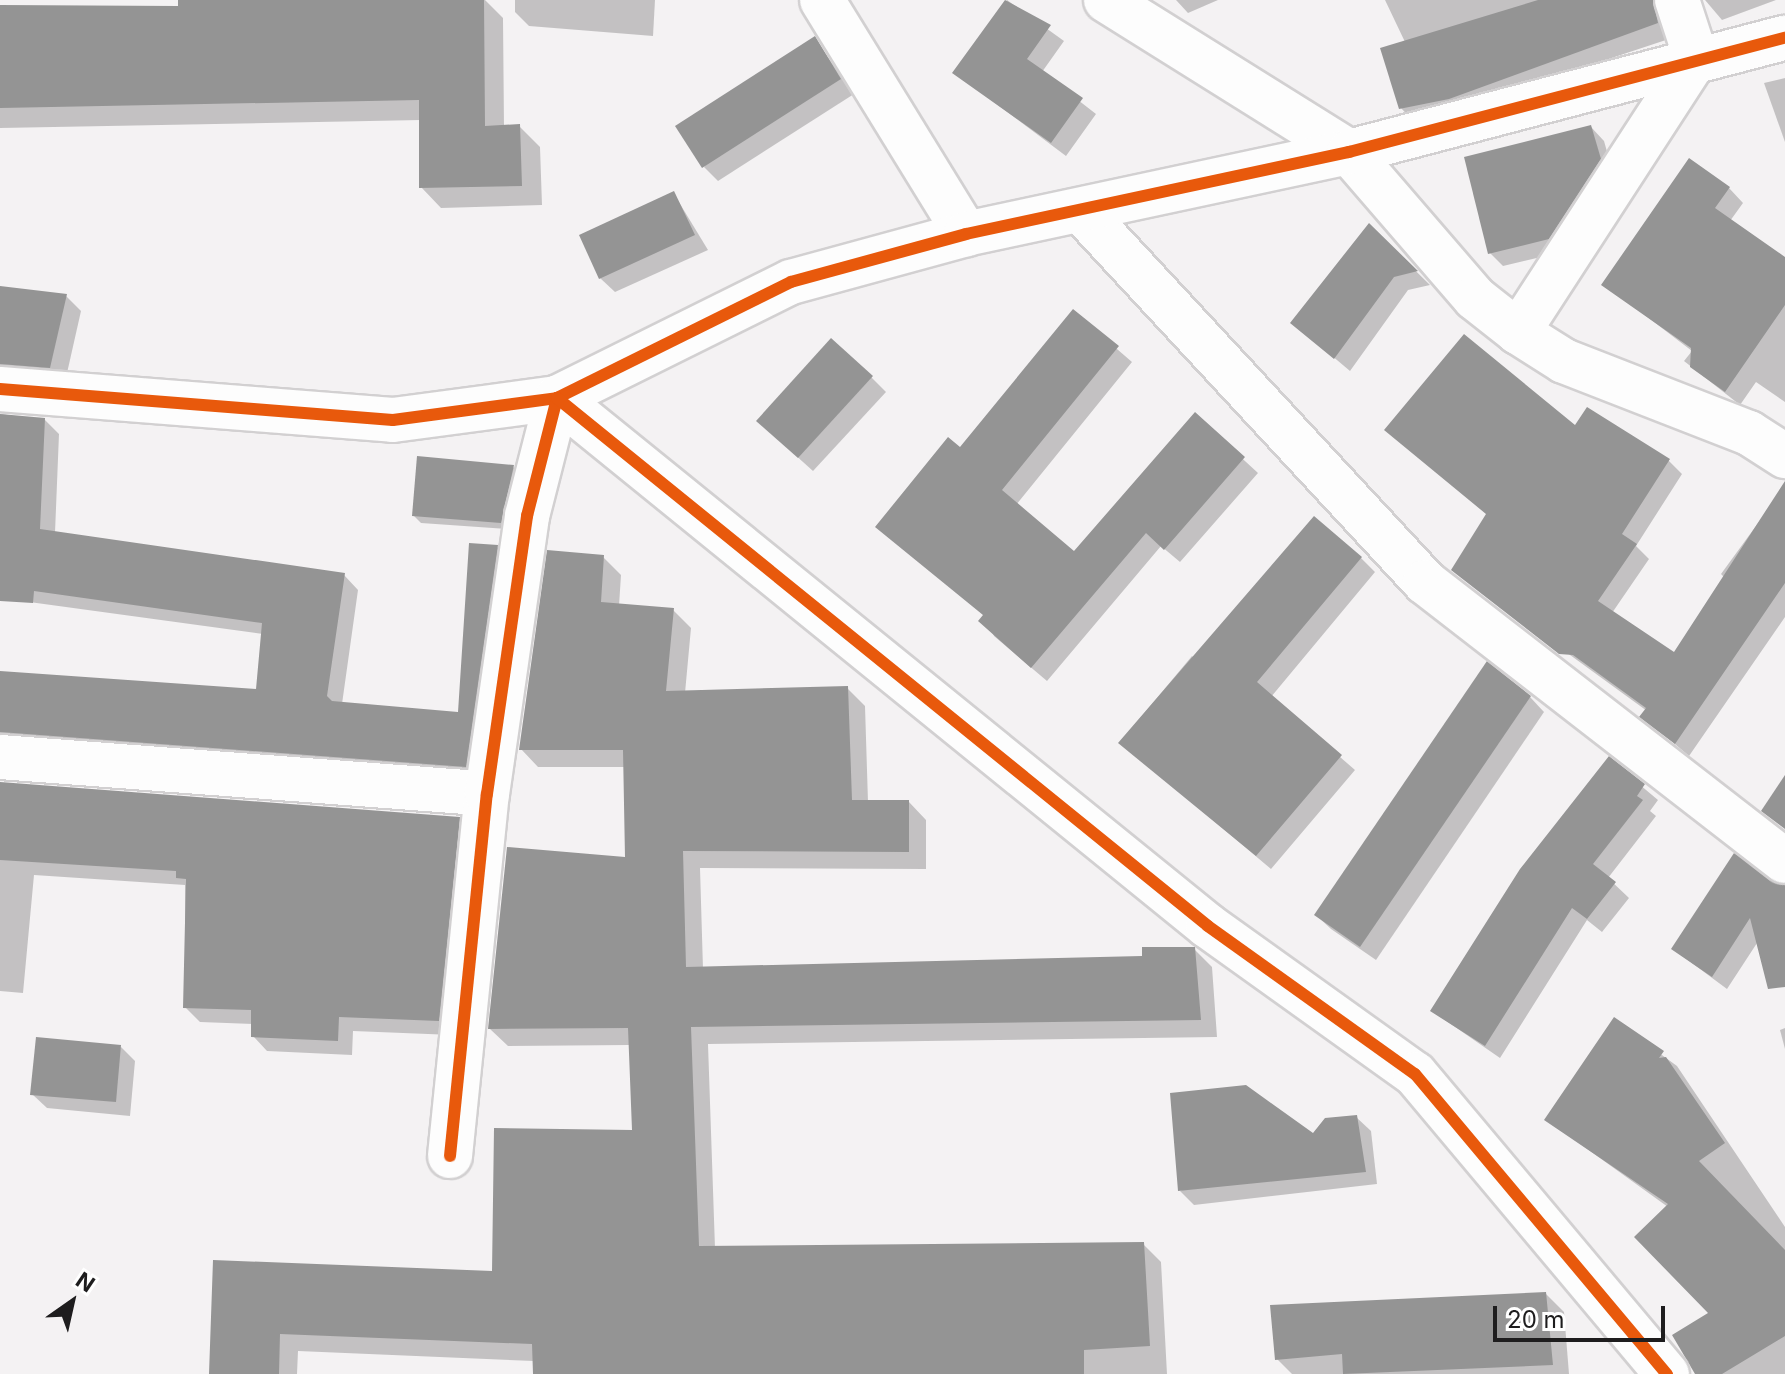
<!DOCTYPE html>
<html>
<head>
<meta charset="utf-8">
<style>
	body { margin:0 }
	#map { position:relative; width:1785px; height:1374px; overflow:hidden; background:#f4f2f3; font-family:Inter,sans-serif }
	div>[style] { position:absolute }
	.shadow>* { inset:0; background:#0003 }
	.building>* { inset:0; background:#949494 }
	.roads { filter:drop-shadow(2px 0 #d2d0d1) drop-shadow(-2px 0 #d2d0d1) drop-shadow(0 2px #d2d0d1) drop-shadow(0 -2px #d2d0d1) }
	.street>* { height:44px; margin:-22px; padding:0 22px; transform-origin:22px; border-radius:22px; background:#fdfdfd }
	.cycleway>* { height:12px; margin:-6px; padding:0 6px; transform-origin:6px; border-radius:6px; background:#e8590c }
	span { translate:-50% -50%; white-space:nowrap; text-align:center; line-height:1.15; -webkit-text-stroke:8px #fff; paint-order:stroke }
	.north { position:absolute; left:32px; top:1262px; width:80px; height:80px; -webkit-text-stroke:6px #fff; paint-order:stroke; rotate:34deg; font-size:22px; font-weight:700; line-height:32px; text-align:center; color:#1e1d1e }
	.north::after { content:''; display:block; margin:auto; width:28px; height:36px; background:#1e1d1e; clip-path:polygon(50% 0,100% 100%,50% 72%,0 100%) }
	.scale { position:absolute; left:1493px; top:1306px; width:172px; height:36px; box-sizing:border-box; border:4px solid #1e1d1e; border-top:0; padding-left:10px; font-size:24px; line-height:28px; white-space:nowrap; color:#1e1d1e; -webkit-text-stroke:6px #fff; paint-order:stroke }
</style>
</head>
<body>
<div id="map">
	<div class="shadow">
		<i style="clip-path:polygon(180px 0,485px 0,503px 18px,504px 127px,520px 127px,540px 147px,542px 205px,441px 208px,421px 187px,421px 120px,0 128px,0 7px,180px 8px)"></i>
		<i style="clip-path:polygon(515px 0,655px 0,653px 36px,529px 26px,515px 12px)"></i>
		<i style="clip-path:polygon(1007px 0,1064px 41px,1042px 72px,1096px 114px,1066px 156px,955px 73px)"></i>
		<i style="clip-path:polygon(1176px 0,1218px 0,1188px 13px)"></i>
		<i style="clip-path:polygon(1385px 0,1674px 0,1672px 38px,1415px 123px,1401px 108px,1405px 42px)"></i>
		<i style="clip-path:polygon(1705px 0,1776px 0,1722px 20px)"></i>
		<i style="clip-path:polygon(815px 39px,854px 94px,718px 181px,704px 167px)"></i>
		<i style="clip-path:polygon(1785px 78px,1785px 142px,1764px 83px)"></i>
		<i style="clip-path:polygon(1591px 127px,1604px 141px,1613px 173px,1562px 252px,1503px 266px,1490px 253px)"></i>
		<i style="clip-path:polygon(1729px 188px,1743px 203px,1730px 221px,1785px 259px,1785px 402px,1756px 382px,1740px 405px,1684px 361px,1692px 351px,1612px 290px)"></i>
		<i style="clip-path:polygon(674px 194px,708px 250px,615px 292px,600px 278px)"></i>
		<i style="clip-path:polygon(1370px 226px,1430px 285px,1408px 290px,1350px 371px,1293px 323px)"></i>
		<i style="clip-path:polygon(0 288px,66px 296px,81px 311px,65px 382px,0 387px)"></i>
		<i style="clip-path:polygon(1073px 311px,1132px 362px,1016px 505px,1074px 554px,1195px 415px,1258px 473px,1180px 562px,1161px 546px,1047px 681px,994px 636px,985px 616px,878px 527px,960px 450px)"></i>
		<i style="clip-path:polygon(871px 377px,886px 392px,813px 471px,773px 435px)"></i>
		<i style="clip-path:polygon(0 414px,45px 420px,59px 434px,55px 533px,344px 575px,358px 590px,342px 704px,460px 714px,497px 547px,511px 562px,480px 781px,0 754px,0 673px,257px 691px,263px 634px,0 598px)"></i>
		<i style="clip-path:polygon(1576px 428px,1668px 460px,1682px 474px,1636px 546px,1649px 559px,1612px 613px,1674px 655px,1728px 581px,1721px 574px,1761px 519px,1785px 534px,1785px 617px,1689px 756px,1642px 716px,1647px 711px,1453px 570px,1488px 515px,1387px 430px)"></i>
		<i style="clip-path:polygon(513px 467px,520px 473px,507px 529px,421px 523px,414px 516px)"></i>
		<i style="clip-path:polygon(603px 557px,621px 575px,619px 606px,673px 610px,691px 628px,685px 693px,847px 688px,865px 706px,868px 802px,909px 802px,926px 820px,926px 869px,700px 868px,703px 969px,1145px 958px,1194px 949px,1212px 967px,1217px 1037px,708px 1044px,715px 1248px,1143px 1244px,1161px 1262px,1167px 1374px,535px 1374px,534px 1361px,298px 1351px,297px 1374px,211px 1374px,215px 1262px,494px 1273px,634px 1132px,630px 1045px,508px 1046px,490px 1029px,627px 859px,625px 767px,538px 767px,521px 749px)"></i>
		<i style="clip-path:polygon(1361px 558px,1375px 572px,1271px 697px,1355px 770px,1271px 869px,1120px 742px,1192px 656px,1196px 660px)"></i>
		<i style="clip-path:polygon(1530px 697px,1544px 712px,1376px 960px,1331px 929px,1316px 915px)"></i>
		<i style="clip-path:polygon(1609px 759px,1658px 800px,1650px 811px,1656px 816px,1608px 878px,1629px 898px,1602px 932px,1587px 920px,1500px 1058px,1432px 1011px)"></i>
		<i style="clip-path:polygon(0 784px,459px 819px,473px 834px,453px 1035px,353px 1031px,352px 1055px,267px 1051px,253px 1036px,253px 1024px,200px 1022px,185px 1007px,185px 885px,34px 875px,23px 993px,0 991px)"></i>
		<i style="clip-path:polygon(1785px 886px,1785px 924px,1774px 917px,1727px 989px,1673px 949px)"></i>
		<i style="clip-path:polygon(1614px 1020px,1677px 1066px,1785px 1227px,1785px 1374px,1698px 1374px,1711px 1313px,1668px 1207px,1547px 1120px)"></i>
		<i style="clip-path:polygon(1785px 1028px,1785px 1049px,1780px 1030px)"></i>
		<i style="clip-path:polygon(121px 1047px,135px 1061px,130px 1116px,47px 1108px,32px 1094px)"></i>
		<i style="clip-path:polygon(1356px 1117px,1371px 1131px,1377px 1184px,1194px 1205px,1180px 1191px)"></i>
		<i style="clip-path:polygon(1546px 1294px,1564px 1312px,1569px 1374px,1292px 1374px,1277px 1359px)"></i>
	</div>
	<div class="building">
		<i style="clip-path:polygon(178px 0,484px 0,485px 126px,520px 124px,522px 186px,419px 188px,419px 100px,0 108px,0 5px,178px 6px)"></i>
		<i style="clip-path:polygon(1005px 0,1051px 25px,1027px 59px,1083px 98px,1051px 143px,952px 73px)"></i>
		<i style="clip-path:polygon(1538px 0,1653px 0,1658px 23px,1449px 99px,1399px 109px,1380px 48px)"></i>
		<i style="clip-path:polygon(815px 36px,841px 79px,702px 168px,675px 126px)"></i>
		<i style="clip-path:polygon(1591px 125px,1601px 159px,1549px 239px,1488px 254px,1464px 157px)"></i>
		<i style="clip-path:polygon(1689px 158px,1730px 187px,1715px 208px,1785px 257px,1785px 305px,1725px 392px,1690px 367px,1691px 348px,1601px 285px)"></i>
		<i style="clip-path:polygon(674px 191px,695px 235px,599px 279px,579px 235px)"></i>
		<i style="clip-path:polygon(1369px 223px,1418px 271px,1394px 277px,1334px 359px,1290px 323px)"></i>
		<i style="clip-path:polygon(0 286px,67px 294px,50px 368px,0 364px)"></i>
		<i style="clip-path:polygon(1073px 309px,1119px 346px,1002px 490px,1074px 551px,1195px 412px,1245px 457px,1164px 550px,1146px 533px,1031px 668px,978px 621px,983px 615px,875px 527px,948px 437px,960px 447px)"></i>
		<i style="clip-path:polygon(1464px 334px,1575px 425px,1587px 407px,1670px 459px,1622px 534px,1637px 544px,1598px 601px,1674px 652px,1785px 481px,1785px 583px,1675px 744px,1639px 717px,1646px 708px,1573px 655px,1559px 654px,1451px 570px,1486px 514px,1384px 430px)"></i>
		<i style="clip-path:polygon(831px 338px,873px 376px,798px 458px,756px 421px)"></i>
		<i style="clip-path:polygon(0 414px,45px 418px,40px 529px,345px 573px,327px 696px,332px 701px,458px 712px,469px 543px,498px 545px,466px 767px,0 732px,0 671px,256px 689px,262px 623px,34px 591px,33px 603px,0 601px)"></i>
		<i style="clip-path:polygon(417px 456px,514px 465px,501px 523px,412px 516px)"></i>
		<i style="clip-path:polygon(1314px 516px,1362px 557px,1257px 682px,1342px 755px,1256px 856px,1118px 743px)"></i>
		<i style="clip-path:polygon(547px 550px,604px 555px,601px 602px,674px 608px,666px 691px,848px 686px,852px 800px,909px 800px,909px 852px,683px 851px,686px 967px,1142px 956px,1142px 947px,1195px 947px,1201px 1020px,691px 1027px,699px 1246px,1144px 1242px,1150px 1346px,1084px 1350px,1084px 1374px,533px 1374px,532px 1344px,280px 1334px,279px 1374px,209px 1374px,213px 1260px,492px 1271px,494px 1128px,632px 1130px,628px 1028px,488px 1029px,507px 847px,625px 857px,623px 750px,519px 750px)"></i>
		<i style="clip-path:polygon(1487px 661px,1531px 696px,1360px 947px,1314px 915px)"></i>
		<i style="clip-path:polygon(1609px 756px,1645px 784px,1637px 796px,1643px 800px,1593px 864px,1616px 882px,1587px 919px,1572px 908px,1485px 1046px,1430px 1011px,1520px 869px)"></i>
		<i style="clip-path:polygon(1785px 775px,1785px 829px,1761px 811px)"></i>
		<i style="clip-path:polygon(0 782px,460px 817px,439px 1021px,339px 1017px,338px 1041px,251px 1037px,251px 1010px,183px 1008px,186px 879px,176px 878px,176px 871px,0 860px)"></i>
		<i style="clip-path:polygon(1734px 853px,1785px 885px,1785px 987px,1768px 989px,1750px 918px,1712px 977px,1671px 949px)"></i>
		<i style="clip-path:polygon(1614px 1017px,1664px 1051px,1659px 1058px,1666px 1057px,1725px 1143px,1699px 1161px,1785px 1250px,1785px 1336px,1722px 1374px,1695px 1374px,1672px 1335px,1708px 1313px,1634px 1237px,1668px 1204px,1544px 1120px)"></i>
		<i style="clip-path:polygon(36px 1037px,121px 1045px,116px 1102px,30px 1095px)"></i>
		<i style="clip-path:polygon(1246px 1085px,1313px 1133px,1325px 1118px,1357px 1115px,1366px 1172px,1178px 1191px,1170px 1093px)"></i>
		<i style="clip-path:polygon(1546px 1292px,1553px 1365px,1343px 1374px,1342px 1354px,1275px 1360px,1270px 1305px)"></i>
	</div>
	<div class="roads">
		<div class="street">
			<i style="left:822px;top:0;width:275px;rotate:58.4deg"></i>
			<i style="left:1106px;top:0;width:287px;rotate:32deg"></i>
			<i style="left:1349px;top:152px;width:193px;rotate:49.2deg"></i>
			<i style="left:1475px;top:298px;width:55px;rotate:38.3deg"></i>
			<i style="left:1518px;top:332px;width:54px;rotate:32.2deg"></i>
			<i style="left:1564px;top:361px;width:199px;rotate:21.3deg"></i>
			<i style="left:1749px;top:433px;width:43px;rotate:32.6deg"></i>
			<i style="left:1084px;top:214px;width:502px;rotate:47.18deg"></i>
			<i style="left:1425px;top:582px;width:455px;rotate:37.8deg"></i>
			<i style="left:1518px;top:332px;width:327px;rotate:-57deg"></i>
			<i style="left:1696px;top:58px;width:61px;rotate:-108.1deg"></i>
			<i style="left:0;top:389px;width:394px;rotate:4.5deg"></i>
			<i style="left:393px;top:420px;width:165px;rotate:-7.6deg"></i>
			<i style="left:557px;top:398px;width:261px;rotate:-26.4deg"></i>
			<i style="left:791px;top:282px;width:181px;rotate:-15.3deg"></i>
			<i style="left:966px;top:234px;width:392px;rotate:-12.1deg"></i>
			<i style="left:1349px;top:152px;width:451px;rotate:-14.7deg"></i>
			<i style="left:0;top:757px;width:488px;rotate:4.3deg"></i>
			<i style="left:450px;top:1156px;width:364px;rotate:-84.2deg"></i>
			<i style="left:487px;top:794px;width:281px;rotate:-81.8deg"></i>
			<i style="left:527px;top:516px;width:122px;rotate:-75.7deg"></i>
			<i style="left:557px;top:398px;width:838px;rotate:39.04deg"></i>
			<i style="left:1208px;top:926px;width:254px;rotate:35.6deg"></i>
			<i style="left:1415px;top:1074px;width:392px;rotate:50deg"></i>
		</div>
	</div>
	<div class="cycleway">
		<i style="left:0;top:389px;width:394px;rotate:4.5deg"></i>
		<i style="left:393px;top:420px;width:165px;rotate:-7.6deg"></i>
		<i style="left:557px;top:398px;width:261px;rotate:-26.4deg"></i>
		<i style="left:791px;top:282px;width:181px;rotate:-15.3deg"></i>
		<i style="left:966px;top:234px;width:392px;rotate:-12.1deg"></i>
		<i style="left:1349px;top:152px;width:451px;rotate:-14.7deg"></i>
		<i style="left:450px;top:1156px;width:364px;rotate:-84.2deg"></i>
		<i style="left:487px;top:794px;width:281px;rotate:-81.8deg"></i>
		<i style="left:527px;top:516px;width:122px;rotate:-75.7deg"></i>
		<i style="left:557px;top:398px;width:838px;rotate:39.04deg"></i>
		<i style="left:1208px;top:926px;width:254px;rotate:35.6deg"></i>
		<i style="left:1415px;top:1074px;width:392px;rotate:50deg"></i>
	</div>
	<div class="north">N</div>
	<div class="scale">20 m</div>
</div>
</body>
</html>
